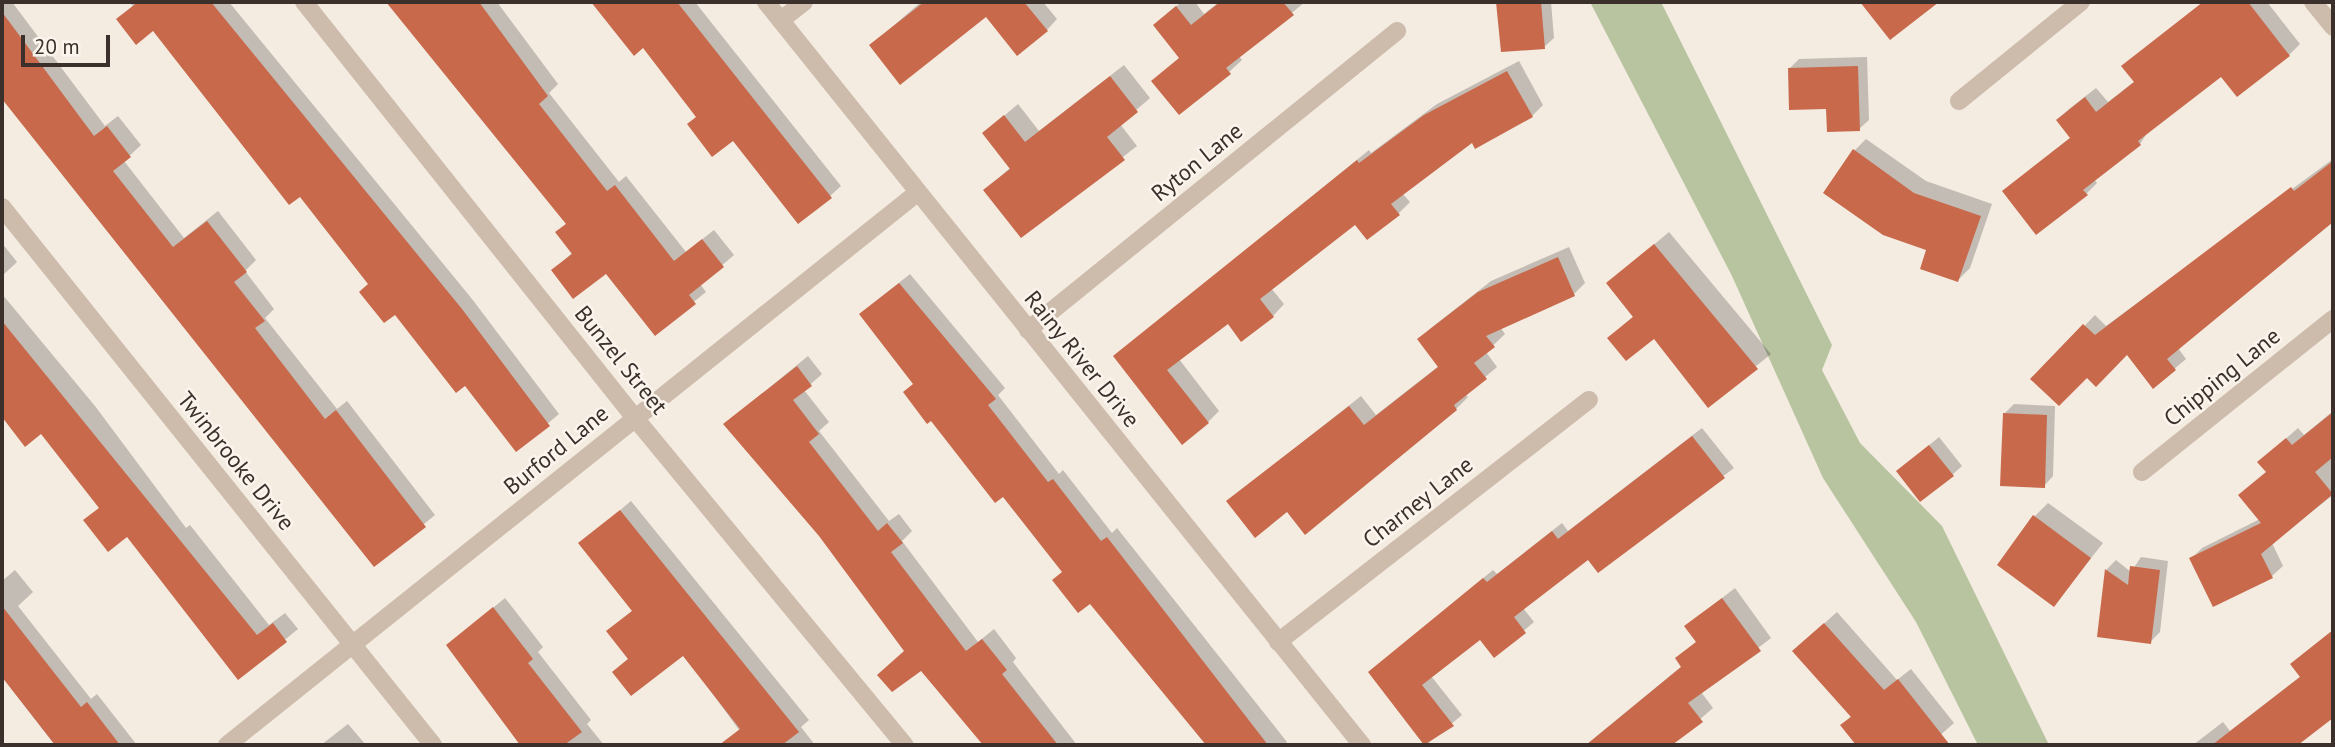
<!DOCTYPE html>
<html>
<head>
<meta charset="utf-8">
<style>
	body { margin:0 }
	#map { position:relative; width:2335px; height:747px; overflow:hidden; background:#f4ebe1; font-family:"PT Sans",sans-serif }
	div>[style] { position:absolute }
	.green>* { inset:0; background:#b8c4a0 }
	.shadow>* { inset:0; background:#0003 }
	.building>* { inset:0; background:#c8694b }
	.minor>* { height:18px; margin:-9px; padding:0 9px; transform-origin:9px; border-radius:9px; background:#cdbbac }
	span { translate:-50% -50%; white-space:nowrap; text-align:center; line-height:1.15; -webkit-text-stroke:5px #fbf5ee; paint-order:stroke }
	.street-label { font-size:23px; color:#3b302b }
	.frame { position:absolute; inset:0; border:4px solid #3b302b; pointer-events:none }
	.scale { position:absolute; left:21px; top:35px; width:89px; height:32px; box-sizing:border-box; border:4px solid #3b302b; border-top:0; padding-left:9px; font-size:21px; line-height:24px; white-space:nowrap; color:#3b302b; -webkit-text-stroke:5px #fbf5ee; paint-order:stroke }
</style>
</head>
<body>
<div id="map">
	<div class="green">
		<i style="clip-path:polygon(1590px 2px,1661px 2px,1832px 345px,1822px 370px,1860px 443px,1942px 526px,2049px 745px,1978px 745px,1916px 622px,1823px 478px,1732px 276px)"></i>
	</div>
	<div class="shadow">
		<i style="clip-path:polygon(2px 2px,12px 2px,105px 126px,118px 116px,141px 145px,124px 161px,184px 238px,218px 211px,256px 260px,245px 271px,274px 309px,265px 318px,337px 409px,347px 401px,435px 515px,375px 564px,2px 98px)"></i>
		<i style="clip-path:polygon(129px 2px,229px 2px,472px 299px,559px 414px,516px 450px,466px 384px,370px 283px,300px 194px,153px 28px,118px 19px,133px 6px)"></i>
		<i style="clip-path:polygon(388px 2px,497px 2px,558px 84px,549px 93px,619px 182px,626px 176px,686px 252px,714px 230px,734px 255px,700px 284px,706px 292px,655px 333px,606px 271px,553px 270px,573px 252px,557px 232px,567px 223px)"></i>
		<i style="clip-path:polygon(593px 2px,695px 2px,841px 186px,830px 196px,698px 116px,643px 46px,634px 53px)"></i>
		<i style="clip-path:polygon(921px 2px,1043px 2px,1057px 19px,1047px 30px,986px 15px,871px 45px)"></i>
		<i style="clip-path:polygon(1182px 2px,1195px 2px,1204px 14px,1219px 2px,1305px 2px,1239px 56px,1242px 60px,1229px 72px,1167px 13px)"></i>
		<i style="clip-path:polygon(1498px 2px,1551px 2px,1554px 38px,1544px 47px,1502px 51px)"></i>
		<i style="clip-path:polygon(2203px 2px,2267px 2px,2300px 44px,2289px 55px,2221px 74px,2149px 130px,2140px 144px,2094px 179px,2097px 183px,2086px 194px,2004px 191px,2071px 137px,2058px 120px,2069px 109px,2096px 88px,2108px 102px,2135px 81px,2123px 66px)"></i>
		<i style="clip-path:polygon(1867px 57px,1869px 120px,1859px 129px,1828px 107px,1789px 69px,1799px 59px)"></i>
		<i style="clip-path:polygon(1519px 61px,1543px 105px,1532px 116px,1472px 140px,1402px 193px,1410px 202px,1398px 214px,1356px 223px,1271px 288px,1284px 304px,1273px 316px,1228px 321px,1179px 359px,1219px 411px,1208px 422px,1115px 356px,1369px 150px,1371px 153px,1437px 104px)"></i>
		<i style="clip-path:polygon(1124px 65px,1150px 98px,1120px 124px,1137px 146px,1021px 236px,985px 190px,1011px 167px,984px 133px,1018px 104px,1039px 131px)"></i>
		<i style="clip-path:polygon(1866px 139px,1926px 181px,1992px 204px,1970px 268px,1958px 280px,1928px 249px,1854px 151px)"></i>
		<i style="clip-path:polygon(2333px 159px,2333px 222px,2178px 348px,2186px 359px,2154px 386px,2127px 352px,2087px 376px,2033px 379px,2095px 315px,2106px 326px)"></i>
		<i style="clip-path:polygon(1669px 232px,1771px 354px,1708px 405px,1654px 336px,1623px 325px,1634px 316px,1608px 283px)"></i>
		<i style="clip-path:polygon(2px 243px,17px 262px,2px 276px)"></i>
		<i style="clip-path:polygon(1569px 247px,1585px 283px,1574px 294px,1500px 327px,1505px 334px,1486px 352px,1497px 367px,1465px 394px,1468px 397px,1456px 409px,1305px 533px,1288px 510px,1228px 501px,1361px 396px,1376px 415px,1440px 365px,1420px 340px,1431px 328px,1491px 281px)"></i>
		<i style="clip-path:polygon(910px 274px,1005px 388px,998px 395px,1059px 474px,1063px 470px,1112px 533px,1117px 528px,1287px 742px,1284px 745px,1209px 745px,1063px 571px,915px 382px,871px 305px)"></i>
		<i style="clip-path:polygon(2px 294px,95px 406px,186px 528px,190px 525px,269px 625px,285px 613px,298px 629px,238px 678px,127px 535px,86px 520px,100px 507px,41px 432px,25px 444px,2px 416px)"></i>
		<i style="clip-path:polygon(808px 356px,822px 374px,804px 390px,829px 422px,819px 431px,889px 521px,899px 514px,912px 531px,902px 541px,978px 642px,994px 629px,1016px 658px,1013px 662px,1077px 745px,986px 745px,906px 651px,821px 535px,725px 424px)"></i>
		<i style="clip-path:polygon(2014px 404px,2055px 406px,2053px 476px,2044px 486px,2004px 414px)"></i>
		<i style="clip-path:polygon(2333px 411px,2333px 495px,2272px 543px,2283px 566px,2272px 576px,2191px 559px,2202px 548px,2260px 519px,2267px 471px,2259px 462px,2298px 428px,2304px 435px)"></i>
		<i style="clip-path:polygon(1702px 428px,1734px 468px,1598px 571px,1588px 557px,1523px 608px,1534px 622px,1494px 656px,1480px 637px,1431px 676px,1462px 715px,1426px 745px,1370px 672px,1493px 570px,1497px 574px,1562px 523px,1568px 531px)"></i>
		<i style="clip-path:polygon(1939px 437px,1962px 466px,1952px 475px,1898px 471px)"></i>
		<i style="clip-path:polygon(631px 501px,809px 720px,801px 727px,815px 745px,750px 745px,683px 653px,614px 672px,629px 658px,608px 632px,633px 610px,581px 543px)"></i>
		<i style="clip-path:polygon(2048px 503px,2103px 543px,2054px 605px,2035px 516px)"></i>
		<i style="clip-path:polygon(2141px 557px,2168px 561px,2160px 632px,2150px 642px,2099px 635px,2107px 569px,2116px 560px,2131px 572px)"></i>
		<i style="clip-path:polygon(15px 570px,33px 592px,18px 606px,91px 699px,97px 694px,137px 745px,55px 745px,2px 677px,2px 581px)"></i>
		<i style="clip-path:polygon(1735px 588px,1771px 638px,1701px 692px,1713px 708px,1670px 745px,1586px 745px,1682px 666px,1677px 659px,1697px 641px,1686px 626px)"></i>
		<i style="clip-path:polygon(505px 598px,543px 647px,538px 652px,591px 720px,587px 724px,604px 745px,525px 745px,448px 645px)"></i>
		<i style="clip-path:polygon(1837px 612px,1897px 680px,1911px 669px,1954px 723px,1929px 745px,1872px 745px,1865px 736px,1842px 725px,1852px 715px,1807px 639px)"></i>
		<i style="clip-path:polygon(2333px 630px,2333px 715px,2295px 745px,2193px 745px,2223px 722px,2230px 731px,2301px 676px,2302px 655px)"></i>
		<i style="clip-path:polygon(348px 724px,366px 745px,321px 745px)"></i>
	</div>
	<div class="building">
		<i style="clip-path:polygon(138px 2px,211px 2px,462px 309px,550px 426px,516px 452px,465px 386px,456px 393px,395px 315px,384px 323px,359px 292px,368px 284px,300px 197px,289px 205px,153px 31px,136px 45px,116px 19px)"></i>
		<i style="clip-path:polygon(386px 2px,479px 2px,548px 96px,539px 104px,607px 191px,615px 185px,674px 261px,702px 239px,724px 267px,689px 295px,696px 304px,655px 336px,606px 274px,573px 299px,551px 270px,572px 254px,555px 232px,566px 224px)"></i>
		<i style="clip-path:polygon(591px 2px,677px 2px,832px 198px,798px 224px,733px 141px,712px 157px,687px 124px,696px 117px,643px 48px,634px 56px)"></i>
		<i style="clip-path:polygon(924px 2px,1024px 2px,1048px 31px,1017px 56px,986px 17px,900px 85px,869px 45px)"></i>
		<i style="clip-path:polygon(1220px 2px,1283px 2px,1294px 15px,1226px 68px,1231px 74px,1179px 115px,1151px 81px,1179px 58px,1153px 25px,1176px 6px,1191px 25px)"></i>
		<i style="clip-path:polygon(1496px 2px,1541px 2px,1545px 49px,1501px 52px)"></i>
		<i style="clip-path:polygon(1860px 2px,1939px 2px,1890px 40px)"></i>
		<i style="clip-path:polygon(2203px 2px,2248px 2px,2290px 56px,2237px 97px,2221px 77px,2138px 141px,2141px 145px,2083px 190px,2088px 195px,2036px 235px,2002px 191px,2070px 138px,2056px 120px,2085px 97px,2096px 112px,2134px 82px,2121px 66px)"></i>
		<i style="clip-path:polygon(2px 12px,94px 136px,107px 126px,131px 157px,113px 171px,173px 247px,207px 221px,247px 272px,234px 282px,265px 321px,255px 328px,325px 419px,336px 410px,426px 527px,374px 567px,2px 99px)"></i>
		<i style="clip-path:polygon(1858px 66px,1860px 131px,1827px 132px,1826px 109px,1789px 110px,1788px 68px)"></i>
		<i style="clip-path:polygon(1507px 71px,1533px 117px,1475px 149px,1472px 143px,1391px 204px,1400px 215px,1367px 240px,1355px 225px,1260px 299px,1274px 317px,1241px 342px,1228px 324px,1167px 370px,1209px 423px,1182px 445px,1113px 356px,1357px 160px,1359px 163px,1424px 115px)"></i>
		<i style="clip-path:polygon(1110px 76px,1138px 112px,1107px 137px,1125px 160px,1021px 238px,983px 190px,1010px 169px,982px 133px,1004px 115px,1025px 142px)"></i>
		<i style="clip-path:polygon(1853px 149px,1914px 193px,1981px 216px,1958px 282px,1920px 269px,1926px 250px,1883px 235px,1823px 193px)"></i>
		<i style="clip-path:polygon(2333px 161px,2333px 222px,2167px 359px,2176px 370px,2153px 389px,2127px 355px,2096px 387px,2087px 378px,2059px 406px,2030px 379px,2083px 324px,2095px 335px,2291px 187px,2294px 191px)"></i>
		<i style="clip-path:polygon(1654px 244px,1758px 369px,1708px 408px,1654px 339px,1626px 361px,1607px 338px,1633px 317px,1606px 283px)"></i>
		<i style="clip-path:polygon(1558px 257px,1575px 296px,1486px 336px,1495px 347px,1474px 363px,1487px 379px,1454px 405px,1457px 410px,1305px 535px,1287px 512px,1255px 538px,1226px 501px,1349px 406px,1364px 425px,1438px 367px,1417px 339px,1478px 292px)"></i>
		<i style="clip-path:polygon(899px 283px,996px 399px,988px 405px,1048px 482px,1053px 479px,1101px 541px,1107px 537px,1268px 745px,1206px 745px,1090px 604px,1078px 613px,1052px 580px,1062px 572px,1003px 497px,995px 503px,931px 421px,927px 424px,903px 392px,913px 384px,859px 314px)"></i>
		<i style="clip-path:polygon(2px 321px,257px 635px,273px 623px,287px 642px,238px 680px,127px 537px,108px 552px,83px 520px,99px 508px,41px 434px,25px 447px,2px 417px)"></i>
		<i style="clip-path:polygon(797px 366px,812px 386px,793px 400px,819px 434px,809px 442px,878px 531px,887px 523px,903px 543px,891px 552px,966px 651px,982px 639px,1007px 670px,1002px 674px,1058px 745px,983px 745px,921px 671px,892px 692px,877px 675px,904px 651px,819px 536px,723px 424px)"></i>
		<i style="clip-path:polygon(2333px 412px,2333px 457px,2315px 472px,2333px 494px,2261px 554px,2273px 578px,2213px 607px,2189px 558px,2261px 523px,2238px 495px,2266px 472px,2257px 462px,2286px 438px,2292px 445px)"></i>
		<i style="clip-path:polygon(2003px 413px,2047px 415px,2045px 488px,2000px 486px)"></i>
		<i style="clip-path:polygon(1692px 436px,1725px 478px,1598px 573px,1588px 560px,1514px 617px,1526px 633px,1494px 658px,1480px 640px,1422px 685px,1454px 726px,1424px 745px,1368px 672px,1483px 578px,1487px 582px,1552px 531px,1558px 539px)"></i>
		<i style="clip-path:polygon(1929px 445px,1954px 476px,1920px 502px,1896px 471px)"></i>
		<i style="clip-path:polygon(620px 510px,799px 732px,782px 745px,719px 745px,740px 729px,683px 656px,631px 696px,612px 672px,628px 659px,606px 631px,632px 611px,578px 543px)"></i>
		<i style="clip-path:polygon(2033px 515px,2091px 558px,2054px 607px,1997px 565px)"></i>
		<i style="clip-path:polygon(2130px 566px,2160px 570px,2151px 644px,2097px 637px,2105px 569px,2128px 585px)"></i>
		<i style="clip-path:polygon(1722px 598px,1761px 651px,1688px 703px,1703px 722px,1672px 745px,1586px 745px,1681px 667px,1675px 658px,1696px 642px,1684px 626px)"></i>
		<i style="clip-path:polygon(2px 606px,81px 707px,87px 702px,120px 745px,55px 745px,2px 677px)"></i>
		<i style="clip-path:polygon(493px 607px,533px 659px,528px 663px,582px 732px,564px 745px,520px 745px,446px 645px)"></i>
		<i style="clip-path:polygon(1824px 623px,1884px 690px,1898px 679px,1950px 745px,1856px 745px,1840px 725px,1851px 717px,1792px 651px)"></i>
		<i style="clip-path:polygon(2333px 630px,2333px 718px,2298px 745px,2212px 745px,2300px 677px,2290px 664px)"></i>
	</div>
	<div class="minor">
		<i style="left:304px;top:2px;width:532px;rotate:51.49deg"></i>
		<i style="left:635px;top:418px;width:424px;rotate:50.5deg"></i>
		<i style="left:766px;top:2px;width:953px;rotate:51.27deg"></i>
		<i style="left:2313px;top:2px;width:32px;rotate:51deg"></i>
		<i style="left:781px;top:20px;width:29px;rotate:-38deg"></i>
		<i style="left:1959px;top:101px;width:157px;rotate:-39.1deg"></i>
		<i style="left:2px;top:207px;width:689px;rotate:51.3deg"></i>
		<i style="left:1028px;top:330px;width:475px;rotate:-39deg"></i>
		<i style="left:2142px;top:472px;width:245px;rotate:-38.7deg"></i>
		<i style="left:1278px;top:642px;width:394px;rotate:-37.9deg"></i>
		<i style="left:227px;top:745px;width:884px;rotate:-38.66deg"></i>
	</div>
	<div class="street-label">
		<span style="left:1197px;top:162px;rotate:-39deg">Ryton Lane</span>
		<span style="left:1082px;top:359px;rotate:51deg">Rainy River Drive</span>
		<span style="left:621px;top:360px;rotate:51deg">Bunzel Street</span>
		<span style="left:2222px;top:377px;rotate:-39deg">Chipping Lane</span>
		<span style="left:556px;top:450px;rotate:-39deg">Burford Lane</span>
		<span style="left:236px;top:461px;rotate:51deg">Twinbrooke Drive</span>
		<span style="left:1418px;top:502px;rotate:-38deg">Charney Lane</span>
	</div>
	<div class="frame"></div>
	<div class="scale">20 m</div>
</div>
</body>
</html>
